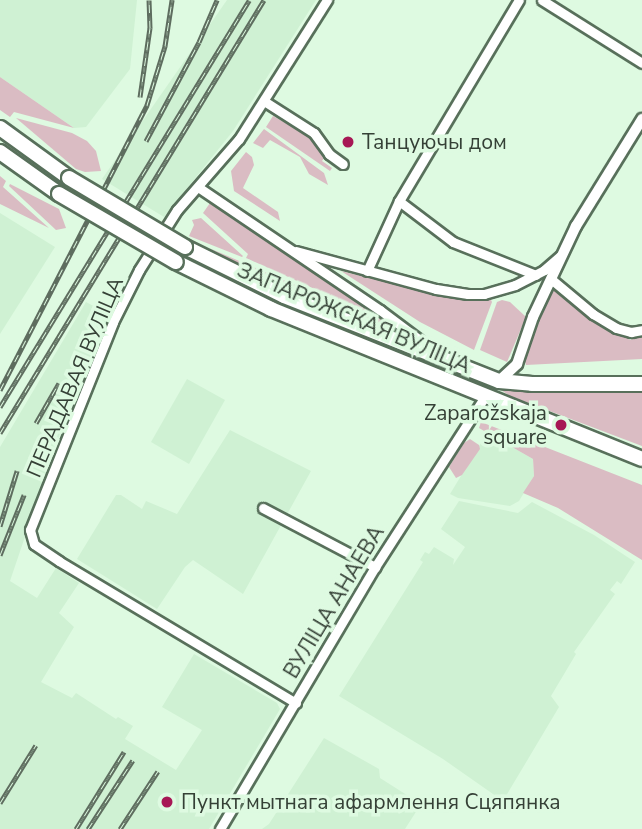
<!DOCTYPE html>
<html>
<head>
<meta charset="utf-8">
<style>
	body { margin:0 }
	#map { position:relative; width:642px; height:829px; overflow:hidden; background:#defae1; font-family:"Nunito Sans",sans-serif }
	div>[style] { position:absolute }
	.built>* { inset:0; background:#cff1d3 }
	.green>* { inset:0; background:#dabcc3 }
	.roads { filter:drop-shadow(2px 0 #58705b) drop-shadow(-2px 0 #58705b) drop-shadow(0 2px #58705b) drop-shadow(0 -2px #58705b) }
	.minor>* { height:9px; margin:-4.5px; padding:0 4.5px; transform-origin:4.5px; border-radius:4.5px; background:#fff }
	.tertiary>* { height:10px; margin:-5px; padding:0 5px; transform-origin:5px; border-radius:5px; background:#fff }
	.primary>* { height:14px; margin:-7px; padding:0 7px; transform-origin:7px; border-radius:7px; background:#fff }
	.rail>* { height:5px; margin-top:-2.5px; transform-origin:0; background:repeating-linear-gradient(90deg,#defae1 0 8px,#5e6d5f 0 16px); box-sizing:border-box; border-block:2px solid #5e6d5f }
	.bridges { filter:drop-shadow(2px 0 #58705b) drop-shadow(-2px 0 #58705b) drop-shadow(0 2px #58705b) drop-shadow(0 -2px #58705b) }
	.primary-bridge>* { height:14px; margin:-7px; padding:0 7px; transform-origin:7px; border-radius:7px; background:#fff }
	.dots>* { width:19px; height:19px; translate:-50% -50%; box-sizing:border-box; border:4px solid #defae1; border-radius:50% }
	span { translate:-50% -50%; white-space:nowrap; text-align:center; line-height:1.15; -webkit-text-stroke:7px #defae1; paint-order:stroke }
	.poi-label { font-size:21px; color:#354036 }
	.left { translate:0 -50%; text-align:left }
	.right { translate:-100% -50%; text-align:right }
	.street-label { font-size:21px; color:#354036 }
</style>
</head>
<body>
<div id="map">
	<div class="built">
		<i style="clip-path:polygon(0 0,137px 0,130px 69px,86px 127px,74px 128px,0 77px)"></i>
		<i style="clip-path:polygon(227px 0,316px 0,233px 131px,164px 217px,102px 179px)"></i>
		<i style="clip-path:polygon(0 213px,55px 247px,0 334px)"></i>
		<i style="clip-path:polygon(86px 302px,110px 315px,76px 386px,10px 581px,37px 598px,56px 568px,79px 583px,59px 613px,74px 627px,41px 682px,72px 698px,76px 693px,116px 719px,118px 717px,133px 726px,125px 739px,176px 770px,202px 730px,162px 707px,194px 654px,277px 703px,280px 709px,209px 829px,0 829px,0 447px)"></i>
		<i style="clip-path:polygon(187px 379px,225px 400px,189px 464px,151px 442px)"></i>
		<i style="clip-path:polygon(230px 430px,311px 471px,243px 594px,193px 560px,185px 567px,157px 609px,77px 559px,116px 495px,121px 495px,142px 509px,146px 501px,177px 514px)"></i>
		<i style="clip-path:polygon(487px 433px,533px 459px,534px 476px,519px 501px,510px 506px,458px 498px,450px 494px)"></i>
		<i style="clip-path:polygon(459px 501px,518px 513px,532px 502px,594px 535px,635px 562px,621px 584px,617px 581px,610px 590px,615px 594px,574px 652px,576px 654px,551px 696px,559px 707px,503px 801px,443px 759px,339px 696px,423px 562px,420px 560px,425px 552px,429px 554px,434px 547px,454px 559px,453px 565px,465px 547px,441px 529px)"></i>
		<i style="clip-path:polygon(324px 738px,379px 769px,380px 778px,421px 804px,405px 829px,262px 829px,269px 824px)"></i>
	</div>
	<div class="green">
		<i style="clip-path:polygon(0 77px,74px 128px,14px 112px,10px 117px,0 110px)"></i>
		<i style="clip-path:polygon(273px 116px,316px 140px,326px 155px,322px 161px,332px 168px,330px 171px,266px 127px)"></i>
		<i style="clip-path:polygon(16px 118px,72px 133px,87px 141px,96px 151px,101px 171px,85px 172px,76px 169px)"></i>
		<i style="clip-path:polygon(264px 129px,324px 173px,328px 185px,309px 174px,300px 157px,270px 140px,263px 148px,253px 143px)"></i>
		<i style="clip-path:polygon(246px 152px,252px 157px,254px 165px,243px 188px,278px 212px,280px 221px,234px 191px,231px 171px)"></i>
		<i style="clip-path:polygon(0 176px,6px 181px,3px 187px,49px 228px,0 204px)"></i>
		<i style="clip-path:polygon(10px 184px,59px 209px,66px 228px,56px 230px,9px 186px)"></i>
		<i style="clip-path:polygon(210px 203px,247px 226px,374px 312px,370px 314px,246px 258px,248px 254px,203px 213px)"></i>
		<i style="clip-path:polygon(201px 218px,243px 256px,242px 257px,189px 236px,194px 225px,192px 220px)"></i>
		<i style="clip-path:polygon(209px 248px,370px 317px,377px 313px,397px 328px,401px 337px,283px 288px)"></i>
		<i style="clip-path:polygon(341px 271px,442px 296px,490px 298px,492px 302px,474px 350px,420px 322px)"></i>
		<i style="clip-path:polygon(552px 288px,630px 340px,642px 335px,642px 359px,526px 365px,524px 359px,531px 337px)"></i>
		<i style="clip-path:polygon(502px 300px,510px 302px,526px 317px,507px 362px,480px 350px,497px 302px)"></i>
		<i style="clip-path:polygon(642px 388px,642px 446px,510px 396px,501px 390px)"></i>
		<i style="clip-path:polygon(481px 422px,642px 485px,642px 560px,558px 508px,523px 493px,534px 476px,533px 459px,479px 428px)"></i>
		<i style="clip-path:polygon(470px 439px,479px 445px,480px 449px,462px 475px,456px 478px,449px 467px,464px 443px)"></i>
	</div>
	<div class="roads">
		<div class="minor">
			<i style="left:542px;top:0;width:118px;rotate:32.2deg"></i>
			<i style="left:264px;top:101px;width:59px;rotate:32.6deg"></i>
			<i style="left:314px;top:133px;width:26px;rotate:54deg"></i>
			<i style="left:329px;top:154px;width:17px;rotate:36deg"></i>
			<i style="left:198px;top:187px;width:220px;rotate:34.1deg"></i>
			<i style="left:380px;top:310px;width:70px;rotate:36.9deg"></i>
			<i style="left:399px;top:201px;width:68px;rotate:37.2deg"></i>
			<i style="left:453px;top:242px;width:89px;rotate:21.7deg"></i>
			<i style="left:296px;top:251px;width:145px;rotate:15.2deg"></i>
			<i style="left:436px;top:289px;width:32px;rotate:9deg"></i>
			<i style="left:468px;top:294px;width:16px"></i>
			<i style="left:484px;top:294px;width:32px;rotate:-16deg"></i>
			<i style="left:515px;top:285px;width:33px;rotate:-27deg"></i>
			<i style="left:544px;top:270px;width:21px;rotate:-41deg"></i>
			<i style="left:367px;top:271px;width:77px;rotate:-65.4deg"></i>
			<i style="left:399px;top:201px;width:234px;rotate:-59.2deg"></i>
			<i style="left:551px;top:279px;width:55px;rotate:39.8deg"></i>
			<i style="left:593px;top:314px;width:27px;rotate:31deg"></i>
			<i style="left:616px;top:328px;width:16px;rotate:15deg"></i>
			<i style="left:631px;top:332px;width:11px;rotate:-10deg"></i>
			<i style="left:263px;top:508px;width:127px;rotate:27.8deg"></i>
			<i style="left:296px;top:703px;width:276px;rotate:-149.1deg"></i>
			<i style="left:59px;top:561px;width:30px;rotate:-146deg"></i>
			<i style="left:34px;top:544px;width:15px;rotate:-106deg"></i>
			<i style="left:30px;top:530px;width:224px;rotate:-68.2deg"></i>
			<i style="left:113px;top:322px;width:58px;rotate:-63.4deg"></i>
			<i style="left:139px;top:270px;width:71px;rotate:-57.7deg"></i>
			<i style="left:177px;top:210px;width:94px;rotate:-48.9deg"></i>
			<i style="left:239px;top:139px;width:165px;rotate:-57.7deg"></i>
			<i style="left:220px;top:829px;width:304px;rotate:-59.4deg"></i>
			<i style="left:375px;top:567px;width:203px;rotate:-57.2deg"></i>
		</div>
		<div class="tertiary">
			<i style="left:499px;top:381px;width:25px;rotate:-43deg"></i>
			<i style="left:517px;top:364px;width:50px;rotate:-71.2deg"></i>
			<i style="left:533px;top:317px;width:101px;rotate:-64.7deg"></i>
			<i style="left:576px;top:226px;width:126px;rotate:-58.3deg"></i>
		</div>
		<div class="primary">
			<i style="left:0;top:128px;width:85px;rotate:35.9deg"></i>
			<i style="left:0;top:152px;width:72px;rotate:35.4deg"></i>
			<i style="left:185px;top:247px;width:110px;rotate:26.3deg"></i>
			<i style="left:284px;top:296px;width:231px;rotate:21.6deg"></i>
			<i style="left:499px;top:381px;width:33px;rotate:5deg"></i>
			<i style="left:532px;top:384px;width:110px"></i>
			<i style="left:176px;top:262px;width:106px;rotate:26.3deg"></i>
			<i style="left:271px;top:309px;width:400px;rotate:22deg"></i>
		</div>
	</div>
	<div class="rail">
		<i style="left:140px;top:97px;width:70px;rotate:-81.8deg"></i>
		<i style="left:150px;top:28px;width:28px;rotate:-92deg"></i>
		<i style="left:146px;top:141px;width:112px;rotate:-61.8deg"></i>
		<i style="left:199px;top:42px;width:46px;rotate:-66.8deg"></i>
		<i style="left:0;top:390px;width:321px;rotate:-62.7deg"></i>
		<i style="left:147px;top:105px;width:62px;rotate:-73deg"></i>
		<i style="left:165px;top:46px;width:47px;rotate:-81.3deg"></i>
		<i style="left:0;top:407px;width:477px;rotate:-58.5deg"></i>
		<i style="left:36px;top:423px;width:46px;rotate:-60.1deg"></i>
		<i style="left:0;top:433px;width:507px;rotate:-58.63deg"></i>
		<i style="left:0;top:526px;width:58px;rotate:-72.8deg"></i>
		<i style="left:0;top:555px;width:65px;rotate:-68.2deg"></i>
		<i style="left:0;top:803px;width:68px;rotate:-58.2deg"></i>
		<i style="left:76px;top:829px;width:91px;rotate:-58.1deg"></i>
		<i style="left:88px;top:829px;width:82px;rotate:-56.9deg"></i>
		<i style="left:120px;top:829px;width:69px;rotate:-56.8deg"></i>
	</div>
	<div class="bridges">
		<div class="primary-bridge">
			<i style="left:69px;top:178px;width:135px;rotate:30.7deg"></i>
			<i style="left:59px;top:194px;width:135px;rotate:30.2deg"></i>
		</div>
	</div>
	<div class="dots">
		<i style="left:348px;top:142px;background:#a71755"></i>
		<i style="left:561px;top:425px;background:#a71755"></i>
		<i style="left:167px;top:802px;background:#a71755"></i>
	</div>
	<div class="poi-label">
		<span class="left" style="left:362px;top:142px">Танцуючы дом</span>
		<span class="right" style="left:547px;top:425px">Zaparožskaja<br>square</span>
		<span class="left" style="left:181px;top:802px">Пункт мытнага афармлення Сцяпянка</span>
	</div>
	<div class="street-label">
		<span style="left:354px;top:318px;rotate:23deg">ЗАПАРОЖСКАЯ ВУЛІЦА</span>
		<span style="left:75px;top:377px;rotate:-67deg">ПЕРАДАВАЯ ВУЛІЦА</span>
		<span style="left:334px;top:602px;rotate:-59deg">ВУЛІЦА АНАЕВА</span>
	</div>
</div>
</body>
</html>
